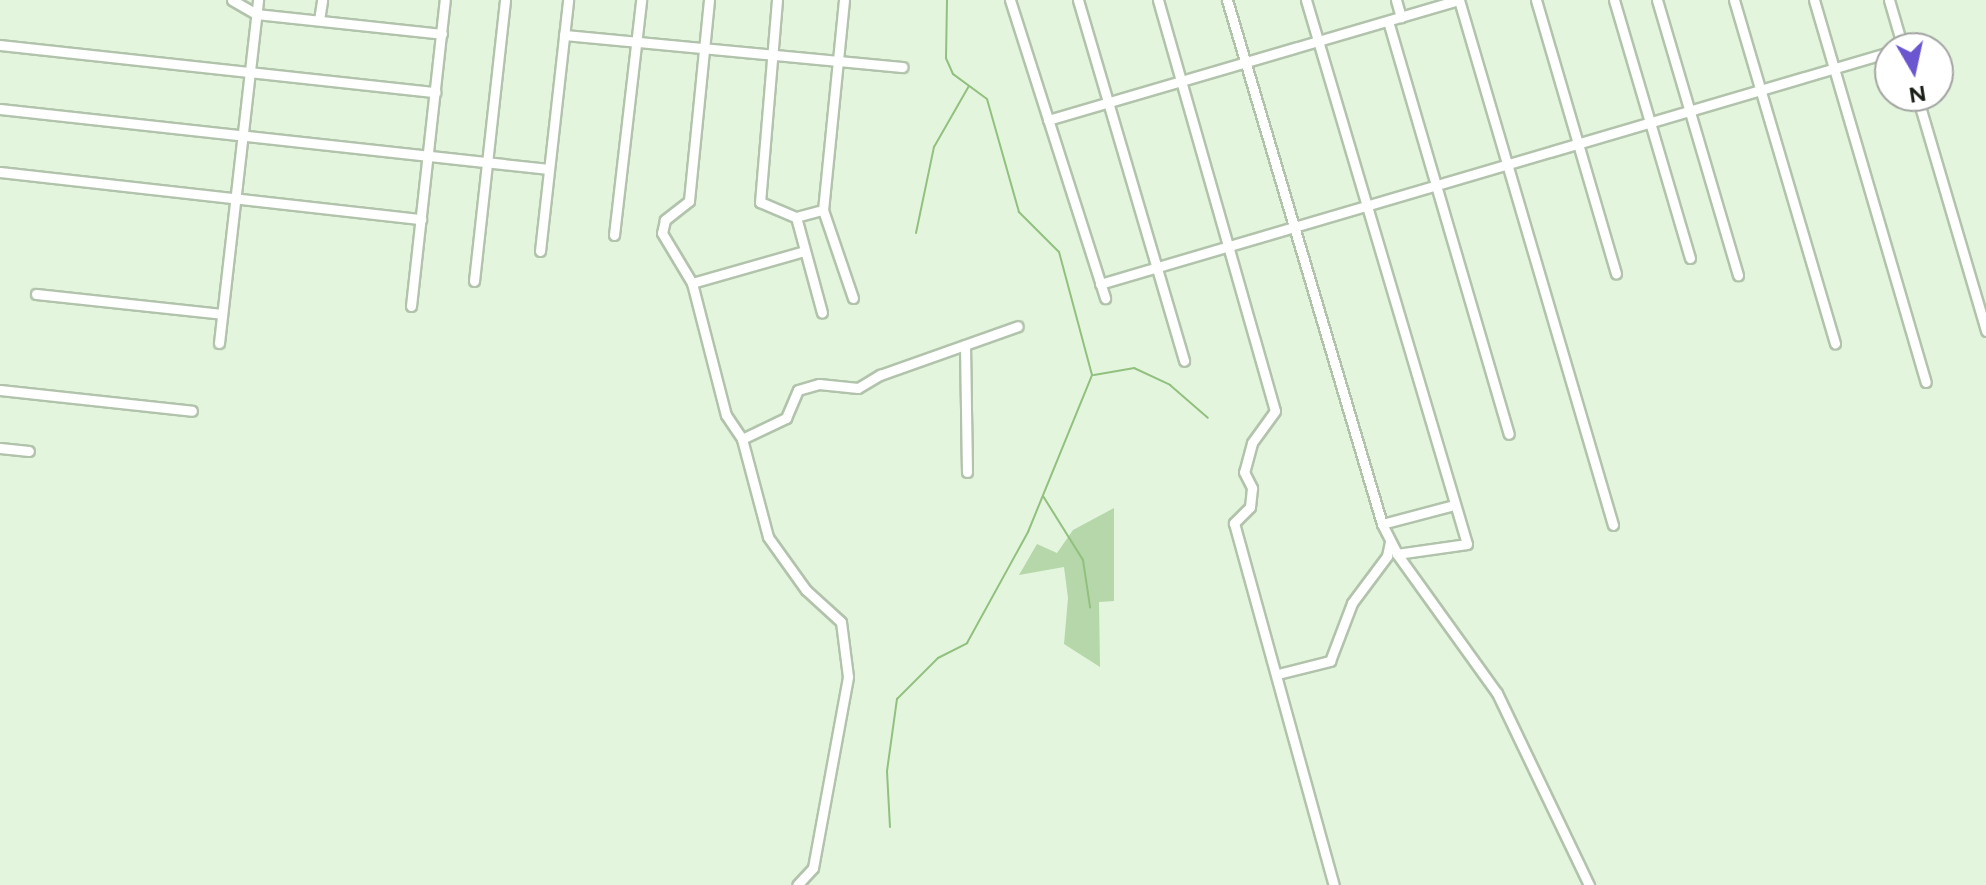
<!DOCTYPE html>
<html>
<head>
<meta charset="utf-8">
<style>
	body { margin:0 }
	#map { position:relative; width:1986px; height:885px; overflow:hidden; background:#e3f5dd; font-family:Figtree,sans-serif }
	div>[style] { position:absolute }
	.green>* { inset:0; background:#b6d7a9 }
	.stream>* { height:2px; margin:-1px; padding:0 1px; transform-origin:1px; border-radius:1px; background:#92c07f }
	.roads { filter:drop-shadow(2px 0 #b2c3ac) drop-shadow(-2px 0 #b2c3ac) drop-shadow(0 2px #b2c3ac) drop-shadow(0 -2px #b2c3ac) }
	.minor>* { height:9px; margin:-4.5px; padding:0 4.5px; transform-origin:4.5px; border-radius:4.5px; background:#fff }
	span { translate:-50% -50%; white-space:nowrap; text-align:center; line-height:1.15; -webkit-text-stroke:6px #fff; paint-order:stroke }
	.north { position:absolute; left:1874px; top:32px; width:80px; height:80px; box-sizing:border-box; background:#fff; border:2px solid #a3a5a2; border-radius:50%; rotate:171deg; font-size:22px; font-weight:700; line-height:32px; text-align:center; color:#191f17 }
	.north::after { content:''; display:block; margin:auto; width:28px; height:36px; background:#6b56d0; clip-path:polygon(50% 0,100% 100%,50% 72%,0 100%) }
</style>
</head>
<body>
<div id="map">
	<div class="green">
		<i style="clip-path:polygon(1114px 508px,1114px 601px,1099px 602px,1100px 667px,1064px 644px,1068px 598px,1064px 567px,1019px 575px,1037px 544px,1057px 553px,1073px 530px)"></i>
	</div>
	<div class="stream">
		<i style="left:916px;top:233px;width:88px;rotate:-78.2deg"></i>
		<i style="left:934px;top:147px;width:70px;rotate:-60.2deg"></i>
		<i style="left:1094px;top:375px;width:41px;rotate:-9.9deg"></i>
		<i style="left:1134px;top:368px;width:40px;rotate:25deg"></i>
		<i style="left:1170px;top:385px;width:50px;rotate:41deg"></i>
		<i style="left:1043px;top:496px;width:75px;rotate:58deg"></i>
		<i style="left:1083px;top:560px;width:48px;rotate:81.5deg"></i>
		<i style="left:890px;top:827px;width:56px;rotate:-93.1deg"></i>
		<i style="left:887px;top:771px;width:73px;rotate:-82.1deg"></i>
		<i style="left:897px;top:699px;width:58px;rotate:-45deg"></i>
		<i style="left:938px;top:658px;width:33px;rotate:-27deg"></i>
		<i style="left:967px;top:643px;width:127px;rotate:-61.2deg"></i>
		<i style="left:1028px;top:532px;width:170px;rotate:-67.8deg"></i>
		<i style="left:1092px;top:375px;width:127px;rotate:-105deg"></i>
		<i style="left:1059px;top:252px;width:57px;rotate:-135deg"></i>
		<i style="left:1019px;top:212px;width:117px;rotate:-105.8deg"></i>
		<i style="left:987px;top:99px;width:42px;rotate:-143.7deg"></i>
		<i style="left:953px;top:74px;width:17px;rotate:-114deg"></i>
		<i style="left:946px;top:58px;width:58px;rotate:-89deg"></i>
	</div>
	<div class="roads">
		<div class="minor">
			<i style="left:232px;top:0;width:28px;rotate:30deg"></i>
			<i style="left:256px;top:14px;width:187px;rotate:6.1deg"></i>
			<i style="left:709px;top:0;width:202px;rotate:95.7deg"></i>
			<i style="left:689px;top:201px;width:31px;rotate:142deg"></i>
			<i style="left:665px;top:220px;width:13px;rotate:103deg"></i>
			<i style="left:662px;top:233px;width:58px;rotate:59deg"></i>
			<i style="left:692px;top:283px;width:136px;rotate:75.6deg"></i>
			<i style="left:726px;top:415px;width:29px;rotate:56deg"></i>
			<i style="left:742px;top:439px;width:101px;rotate:75.1deg"></i>
			<i style="left:768px;top:537px;width:65px;rotate:54.4deg"></i>
			<i style="left:806px;top:590px;width:47px;rotate:42.4deg"></i>
			<i style="left:841px;top:622px;width:55px;rotate:82.7deg"></i>
			<i style="left:848px;top:677px;width:194px;rotate:100.4deg"></i>
			<i style="left:813px;top:868px;width:23px;rotate:133deg"></i>
			<i style="left:777px;top:0;width:203px;rotate:94.8deg"></i>
			<i style="left:760px;top:202px;width:39px;rotate:23deg"></i>
			<i style="left:796px;top:217px;width:28px;rotate:-15deg"></i>
			<i style="left:844px;top:0;width:211px;rotate:95.7deg"></i>
			<i style="left:823px;top:210px;width:93px;rotate:71.2deg"></i>
			<i style="left:1010px;top:0;width:313px;rotate:72.3deg"></i>
			<i style="left:1078px;top:0;width:376px;rotate:73.6deg"></i>
			<i style="left:1158px;top:0;width:427px;rotate:74.1deg"></i>
			<i style="left:1275px;top:411px;width:39px;rotate:126deg"></i>
			<i style="left:1252px;top:443px;width:30px;rotate:105deg"></i>
			<i style="left:1244px;top:472px;width:18px;rotate:63deg"></i>
			<i style="left:1252px;top:488px;width:19px;rotate:96deg"></i>
			<i style="left:1250px;top:507px;width:23px;rotate:135deg"></i>
			<i style="left:1234px;top:523px;width:376px;rotate:74.6deg"></i>
			<i style="left:1227px;top:0;width:546px;rotate:73.52deg"></i>
			<i style="left:1382px;top:524px;width:34px;rotate:63deg"></i>
			<i style="left:1397px;top:554px;width:171px;rotate:54.3deg"></i>
			<i style="left:1497px;top:693px;width:213px;rotate:64.4deg"></i>
			<i style="left:1306px;top:0;width:567px;rotate:73.51deg"></i>
			<i style="left:1467px;top:544px;width:71px;rotate:171.9deg"></i>
			<i style="left:1396px;top:0;width:18px;rotate:74deg"></i>
			<i style="left:1459px;top:0;width:547px;rotate:73.65deg"></i>
			<i style="left:1536px;top:0;width:285px;rotate:73.7deg"></i>
			<i style="left:1614px;top:0;width:269px;rotate:73.6deg"></i>
			<i style="left:1657px;top:0;width:287px;rotate:73.6deg"></i>
			<i style="left:1734px;top:0;width:358px;rotate:73.6deg"></i>
			<i style="left:1814px;top:0;width:398px;rotate:73.7deg"></i>
			<i style="left:1889px;top:0;width:50px;rotate:73.7deg"></i>
			<i style="left:319px;top:20px;width:20px;rotate:-81deg"></i>
			<i style="left:1388px;top:21px;width:430px;rotate:73.7deg"></i>
			<i style="left:564px;top:35px;width:340px;rotate:5.4deg"></i>
			<i style="left:0;top:45px;width:438px;rotate:6.2deg"></i>
			<i style="left:1917px;top:96px;width:245px;rotate:73.6deg"></i>
			<i style="left:0;top:109px;width:552px;rotate:6.24deg"></i>
			<i style="left:1048px;top:120px;width:428px;rotate:-16.3deg"></i>
			<i style="left:0;top:172px;width:424px;rotate:6.4deg"></i>
			<i style="left:796px;top:217px;width:99px;rotate:74.8deg"></i>
			<i style="left:614px;top:235px;width:237px;rotate:-83.4deg"></i>
			<i style="left:540px;top:251px;width:253px;rotate:-83.6deg"></i>
			<i style="left:474px;top:281px;width:283px;rotate:-83.7deg"></i>
			<i style="left:692px;top:283px;width:116px;rotate:-15.9deg"></i>
			<i style="left:1100px;top:284px;width:823px;rotate:-16.37deg"></i>
			<i style="left:36px;top:294px;width:187px;rotate:6.1deg"></i>
			<i style="left:411px;top:306px;width:308px;rotate:-83.7deg"></i>
			<i style="left:219px;top:343px;width:345px;rotate:-83.5deg"></i>
			<i style="left:965px;top:345px;width:127px;rotate:89.1deg"></i>
			<i style="left:0;top:390px;width:193px;rotate:6.2deg"></i>
			<i style="left:742px;top:439px;width:49px;rotate:-25.5deg"></i>
			<i style="left:786px;top:418px;width:30px;rotate:-67deg"></i>
			<i style="left:798px;top:390px;width:22px;rotate:-16deg"></i>
			<i style="left:819px;top:384px;width:39px;rotate:6deg"></i>
			<i style="left:858px;top:388px;width:26px;rotate:-31deg"></i>
			<i style="left:880px;top:375px;width:146px;rotate:-19.5deg"></i>
			<i style="left:0;top:448px;width:29px;rotate:6deg"></i>
			<i style="left:1382px;top:524px;width:74px;rotate:-14.8deg"></i>
			<i style="left:1278px;top:674px;width:54px;rotate:-14deg"></i>
			<i style="left:1330px;top:661px;width:62px;rotate:-69.2deg"></i>
			<i style="left:1352px;top:603px;width:59px;rotate:-53.3deg"></i>
			<i style="left:1387px;top:556px;width:14px;rotate:-78deg"></i>
		</div>
	</div>
	<div class="north">N</div>
</div>
</body>
</html>
